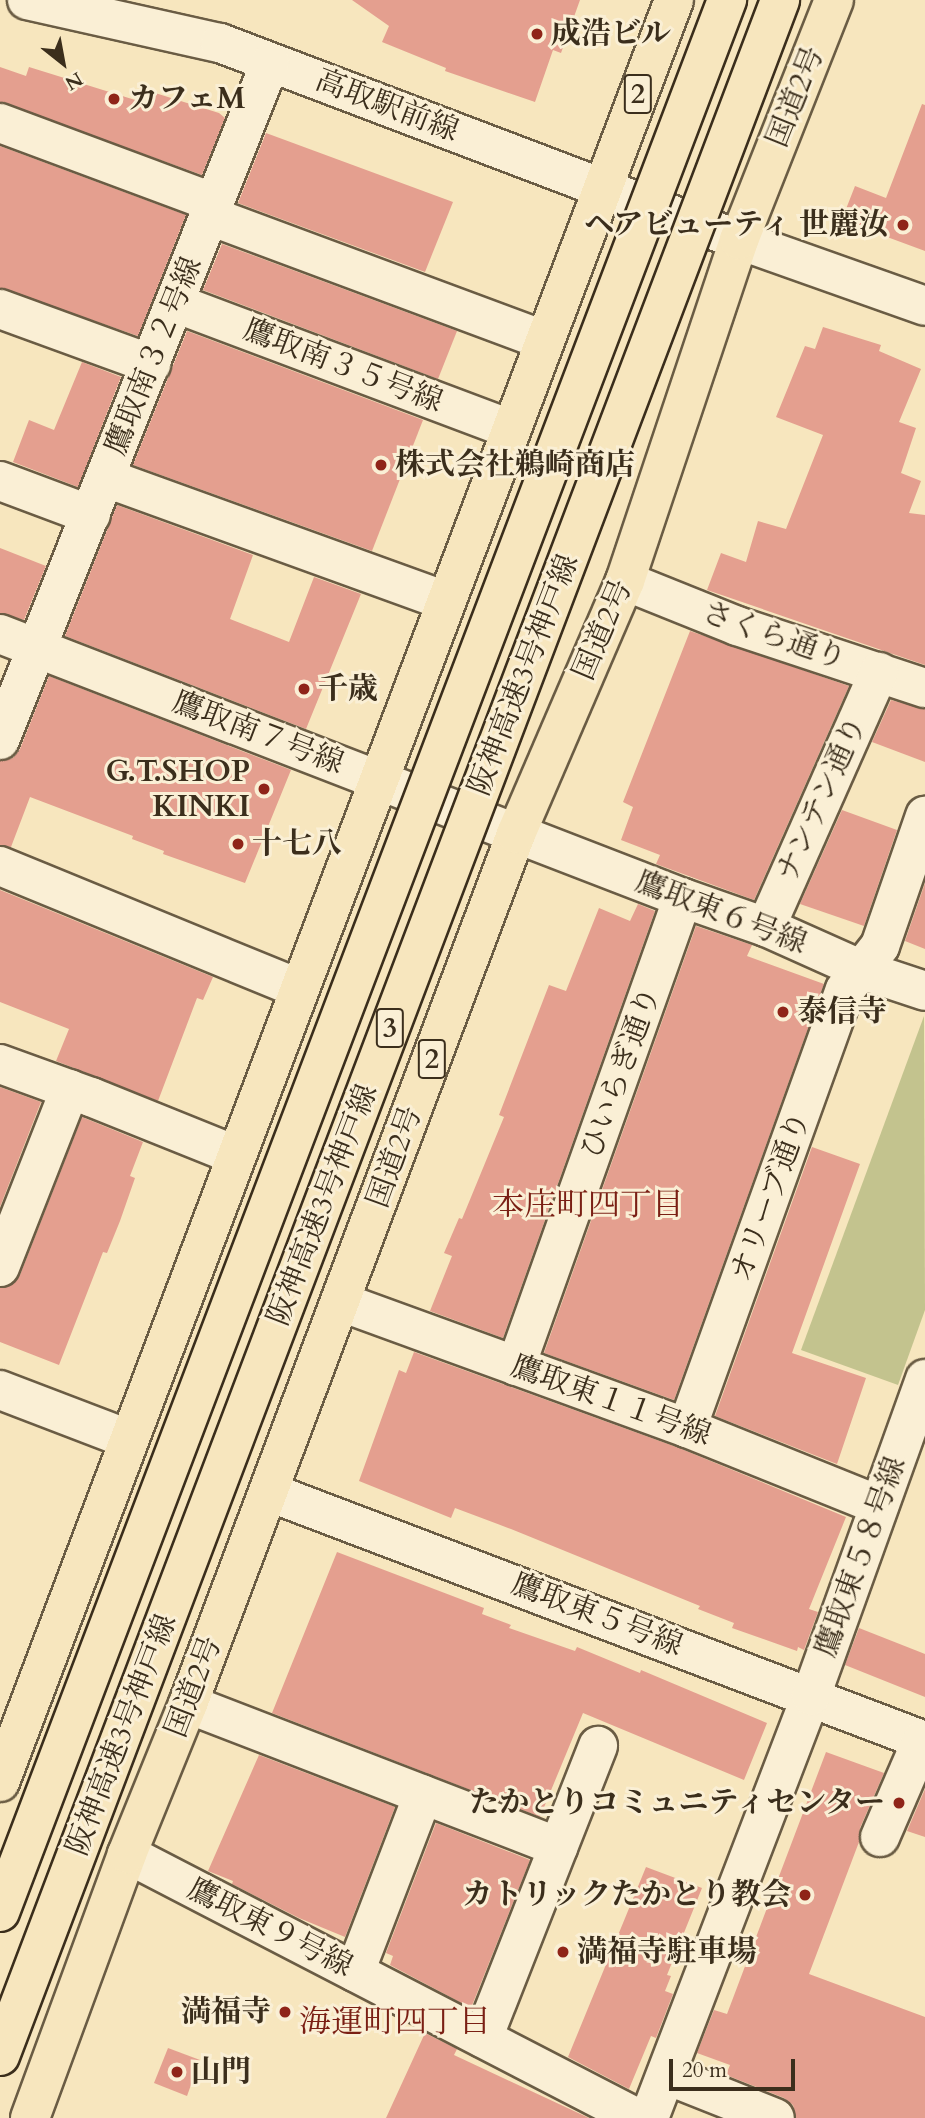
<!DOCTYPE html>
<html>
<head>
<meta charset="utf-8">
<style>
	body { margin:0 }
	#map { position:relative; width:925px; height:2118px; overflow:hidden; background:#f7e6be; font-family:Cardo,"Noto Serif JP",serif }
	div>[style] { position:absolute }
	.green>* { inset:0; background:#c3c38e }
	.building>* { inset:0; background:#e49f8f }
	.roads { filter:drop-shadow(2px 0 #6a5c44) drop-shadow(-2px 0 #6a5c44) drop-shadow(0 2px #6a5c44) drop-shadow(0 -2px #6a5c44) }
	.minor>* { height:38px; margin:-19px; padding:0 19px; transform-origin:19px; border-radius:19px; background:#faefd5 }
	.highway>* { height:38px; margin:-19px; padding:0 19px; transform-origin:19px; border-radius:19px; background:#f7e6be }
	.bridges { filter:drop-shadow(2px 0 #3b2e1c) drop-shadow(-2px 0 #3b2e1c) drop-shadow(0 2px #3b2e1c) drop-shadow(0 -2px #3b2e1c) }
	.highway-bridge>* { height:38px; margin:-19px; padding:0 19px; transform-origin:19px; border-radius:19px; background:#f7e6be }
	.dots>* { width:19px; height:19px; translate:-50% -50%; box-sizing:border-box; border:4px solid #faefd5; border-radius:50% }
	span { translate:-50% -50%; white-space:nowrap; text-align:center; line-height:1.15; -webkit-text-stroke:6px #faefd5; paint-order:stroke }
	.shield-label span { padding:2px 5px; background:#faefd5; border:2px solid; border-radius:5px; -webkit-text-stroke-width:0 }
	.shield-label { font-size:28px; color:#3b2e1c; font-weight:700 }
	.poi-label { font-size:30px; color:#3b2e1c; font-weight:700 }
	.left { translate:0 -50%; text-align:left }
	.right { translate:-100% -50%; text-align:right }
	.street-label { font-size:30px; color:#3b2e1c }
	.neighbourhood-label { font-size:32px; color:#7a1f14 }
	.north { position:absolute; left:28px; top:28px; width:70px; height:70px; -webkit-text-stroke:5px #faefd5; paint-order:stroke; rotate:149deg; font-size:19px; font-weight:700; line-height:28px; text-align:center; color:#3b2e1c }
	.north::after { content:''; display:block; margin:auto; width:24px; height:32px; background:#3b2e1c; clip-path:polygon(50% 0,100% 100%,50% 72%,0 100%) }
	.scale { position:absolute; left:669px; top:2059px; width:126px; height:32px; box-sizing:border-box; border:4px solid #3b2e1c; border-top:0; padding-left:9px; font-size:21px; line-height:24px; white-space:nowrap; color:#3b2e1c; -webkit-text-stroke:5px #faefd5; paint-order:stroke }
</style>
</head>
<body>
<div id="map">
	<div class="green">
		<i style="clip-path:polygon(924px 1016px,925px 1310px,898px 1385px,801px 1350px)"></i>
	</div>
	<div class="building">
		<i style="clip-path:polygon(352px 0,580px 0,561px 53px,553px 50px,535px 102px,445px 71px,446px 68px,382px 42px,389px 26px)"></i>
		<i style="clip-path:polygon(0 67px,26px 76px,29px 67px,148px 104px,152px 92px,219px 113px,225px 118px,202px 175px,0 102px)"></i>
		<i style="clip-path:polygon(922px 104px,925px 105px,925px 251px,852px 224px,846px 209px,855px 186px,886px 198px)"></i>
		<i style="clip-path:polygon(266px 133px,453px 202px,425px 272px,238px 203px)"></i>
		<i style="clip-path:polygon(0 146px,186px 215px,138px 336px,0 288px)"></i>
		<i style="clip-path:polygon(222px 244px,457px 331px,438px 379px,203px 290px)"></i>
		<i style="clip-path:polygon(823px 327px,881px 345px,879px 351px,921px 369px,899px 422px,916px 428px,901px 473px,921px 481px,909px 513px,925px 515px,925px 665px,707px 590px,721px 553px,746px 562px,758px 521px,786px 529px,823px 435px,776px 417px,805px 346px,815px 349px)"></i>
		<i style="clip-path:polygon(187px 331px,423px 420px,372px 551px,133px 465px)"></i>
		<i style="clip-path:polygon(82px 362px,121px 377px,78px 487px,13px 462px,29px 420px,54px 430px)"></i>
		<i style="clip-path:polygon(117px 505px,253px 555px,230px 619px,289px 642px,314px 577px,361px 594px,306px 729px,65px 636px)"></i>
		<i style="clip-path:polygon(0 548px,46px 566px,24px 620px,0 613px)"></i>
		<i style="clip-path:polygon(690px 631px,849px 686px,754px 900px,656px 864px,660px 855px,621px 840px,633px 807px,623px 802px)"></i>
		<i style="clip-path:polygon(49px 676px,291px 770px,245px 883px,163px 854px,164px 851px,132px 839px,133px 836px,30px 797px,11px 847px,0 845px,0 761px,13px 758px,20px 749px)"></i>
		<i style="clip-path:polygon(891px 700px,925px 709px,925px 762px,872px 742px)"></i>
		<i style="clip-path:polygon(842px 810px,897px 830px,864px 926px,800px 904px)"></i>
		<i style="clip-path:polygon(925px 883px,925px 949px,905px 941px)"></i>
		<i style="clip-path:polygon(0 890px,213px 977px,203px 1000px,197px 998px,158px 1101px,56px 1061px,69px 1029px,0 1002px)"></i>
		<i style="clip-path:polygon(638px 904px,655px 911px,503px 1338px,430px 1311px,452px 1256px,444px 1253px,459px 1218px,462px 1219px,504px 1117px,499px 1115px,549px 985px,566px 991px,599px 908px,630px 921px)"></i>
		<i style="clip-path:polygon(696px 926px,752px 945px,747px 956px,824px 984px,674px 1400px,544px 1353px)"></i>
		<i style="clip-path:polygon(0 1087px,41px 1102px,0 1207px)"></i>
		<i style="clip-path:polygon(82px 1117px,143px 1142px,130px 1176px,135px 1178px,120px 1221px,107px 1253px,103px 1252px,59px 1365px,0 1342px,0 1288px,13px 1284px,20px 1275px)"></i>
		<i style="clip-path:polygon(812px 1147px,860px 1164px,792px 1353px,866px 1378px,837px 1464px,715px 1416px)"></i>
		<i style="clip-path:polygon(414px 1352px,679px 1448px,846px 1517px,809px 1609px,818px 1612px,804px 1650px,798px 1647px,797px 1651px,732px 1628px,734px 1623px,698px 1609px,700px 1606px,511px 1529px,455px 1508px,451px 1518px,359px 1481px,399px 1370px,406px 1373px)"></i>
		<i style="clip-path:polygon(337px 1552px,484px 1608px,482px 1614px,511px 1625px,509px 1628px,575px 1651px,577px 1647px,640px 1673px,641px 1670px,767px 1723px,744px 1780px,583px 1713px,540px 1817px,272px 1713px)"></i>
		<i style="clip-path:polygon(859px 1628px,925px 1654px,925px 1697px,845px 1665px)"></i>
		<i style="clip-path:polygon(826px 1752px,884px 1773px,860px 1828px,859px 1842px,809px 1974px,925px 2017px,925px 2118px,796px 2118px,793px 2105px,784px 2098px,726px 2075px,730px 2065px,697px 2053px,714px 2010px,727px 2014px)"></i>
		<i style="clip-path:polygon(259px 1755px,395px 1807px,345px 1937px,299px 1918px,232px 1884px,233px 1881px,208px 1871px)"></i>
		<i style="clip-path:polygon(925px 1789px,925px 1837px,907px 1831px)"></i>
		<i style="clip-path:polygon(436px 1823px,530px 1860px,471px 2008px,390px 1965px,393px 1956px,386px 1953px)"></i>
		<i style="clip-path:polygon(646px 1867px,702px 1888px,667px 1975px,671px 1976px,665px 1991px,673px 1994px,656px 2038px,651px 2036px,629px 2089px,568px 2057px)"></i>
		<i style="clip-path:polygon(425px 2033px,457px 2049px,454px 2055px,589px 2118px,386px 2118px)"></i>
		<i style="clip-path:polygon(168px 2048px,200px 2060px,187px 2096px,154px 2083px)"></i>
	</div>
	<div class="roads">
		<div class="minor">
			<i style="left:27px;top:0;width:198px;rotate:12.6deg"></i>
			<i style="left:220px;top:43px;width:555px;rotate:20.79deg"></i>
			<i style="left:739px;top:240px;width:197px;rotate:19.5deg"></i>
			<i style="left:0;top:123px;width:229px;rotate:20.4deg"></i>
			<i style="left:210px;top:216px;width:356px;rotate:20.4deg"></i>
			<i style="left:175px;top:303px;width:358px;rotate:20.6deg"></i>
			<i style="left:0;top:309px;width:161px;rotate:20deg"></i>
			<i style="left:106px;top:478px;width:361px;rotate:19.9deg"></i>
			<i style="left:0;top:481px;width:97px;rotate:20.5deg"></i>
			<i style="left:625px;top:581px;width:121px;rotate:21.9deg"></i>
			<i style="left:737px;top:626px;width:198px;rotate:18.3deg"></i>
			<i style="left:0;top:634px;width:732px;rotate:21.13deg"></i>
			<i style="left:683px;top:898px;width:88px;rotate:19.3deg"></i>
			<i style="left:766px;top:927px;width:105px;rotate:24.1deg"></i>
			<i style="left:862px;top:970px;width:66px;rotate:18.4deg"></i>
			<i style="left:0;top:740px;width:729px;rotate:-68.26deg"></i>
			<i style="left:0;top:866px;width:322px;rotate:22.3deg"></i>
			<i style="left:766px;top:927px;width:279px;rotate:-66.1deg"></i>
			<i style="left:0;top:1064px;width:97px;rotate:19.9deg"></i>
			<i style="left:91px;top:1097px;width:155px;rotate:21.9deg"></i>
			<i style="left:0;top:1267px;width:191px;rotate:-68.5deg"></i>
			<i style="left:341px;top:1302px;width:368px;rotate:20deg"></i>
			<i style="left:687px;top:1428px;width:207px;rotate:21.9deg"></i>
			<i style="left:516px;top:1366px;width:497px;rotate:-70.4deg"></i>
			<i style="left:0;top:1390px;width:137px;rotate:20.9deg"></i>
			<i style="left:687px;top:1428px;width:466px;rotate:-70.2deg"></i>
			<i style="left:845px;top:990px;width:56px;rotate:-51.5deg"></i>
			<i style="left:880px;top:946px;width:138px;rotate:-70.9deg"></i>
			<i style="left:269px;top:1492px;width:702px;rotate:20.79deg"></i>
			<i style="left:188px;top:1704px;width:397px;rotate:21.1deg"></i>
			<i style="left:880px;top:1837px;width:106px;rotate:-66.6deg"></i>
			<i style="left:127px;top:1854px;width:574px;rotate:27.37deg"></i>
			<i style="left:355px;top:1972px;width:190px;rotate:-69deg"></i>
			<i style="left:483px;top:2038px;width:314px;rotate:-68.5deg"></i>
			<i style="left:667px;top:2075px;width:116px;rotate:21.7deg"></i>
			<i style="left:649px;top:2118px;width:452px;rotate:-69deg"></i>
			<i style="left:811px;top:1696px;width:337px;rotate:-70.2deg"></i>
		</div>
		<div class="highway">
			<i style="left:0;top:1782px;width:1905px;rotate:-69.28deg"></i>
			<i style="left:30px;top:2118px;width:281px;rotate:-69.8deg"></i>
			<i style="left:127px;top:1854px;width:162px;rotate:-67.9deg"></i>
			<i style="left:188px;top:1704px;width:930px;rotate:-69.34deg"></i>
			<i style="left:516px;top:834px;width:275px;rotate:-66.7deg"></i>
			<i style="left:625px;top:581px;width:360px;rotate:-71.5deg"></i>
			<i style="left:739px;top:240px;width:258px;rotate:-68.4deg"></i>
		</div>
	</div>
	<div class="bridges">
		<div class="highway-bridge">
			<i style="left:0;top:1912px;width:2046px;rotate:-69.18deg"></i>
			<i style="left:0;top:2056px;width:2199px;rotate:-69.22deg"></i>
		</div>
	</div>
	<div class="dots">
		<i style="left:537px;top:34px;background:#8f2418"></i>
		<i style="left:114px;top:99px;background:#8f2418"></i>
		<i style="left:903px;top:225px;background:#8f2418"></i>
		<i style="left:381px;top:465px;background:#8f2418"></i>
		<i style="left:304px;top:689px;background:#8f2418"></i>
		<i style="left:264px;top:789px;background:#8f2418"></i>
		<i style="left:238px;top:844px;background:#8f2418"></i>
		<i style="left:783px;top:1012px;background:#8f2418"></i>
		<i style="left:899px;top:1803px;background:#8f2418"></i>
		<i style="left:805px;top:1895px;background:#8f2418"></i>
		<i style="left:563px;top:1952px;background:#8f2418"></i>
		<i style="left:285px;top:2012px;background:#8f2418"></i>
		<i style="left:177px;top:2072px;background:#8f2418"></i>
	</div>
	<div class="shield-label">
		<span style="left:638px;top:94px">2</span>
		<span style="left:390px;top:1028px">3</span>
		<span style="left:432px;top:1059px">2</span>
	</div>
	<div class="poi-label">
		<span class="left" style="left:551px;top:34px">成浩ビル</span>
		<span class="left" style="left:128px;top:99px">カフェM</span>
		<span class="right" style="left:889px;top:225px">ヘアビューティ 世麗汝</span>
		<span class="left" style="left:395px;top:465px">株式会社鵜崎商店</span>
		<span class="left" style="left:318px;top:689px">千歳</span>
		<span class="right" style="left:250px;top:789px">G.T.SHOP<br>KINKI</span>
		<span class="left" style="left:252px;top:844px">十七八</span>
		<span class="left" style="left:797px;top:1012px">泰信寺</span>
		<span class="right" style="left:885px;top:1803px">たかとりコミュニティセンター</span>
		<span class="right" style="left:791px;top:1895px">カトリックたかとり教会</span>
		<span class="left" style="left:577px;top:1952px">満福寺駐車場</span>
		<span class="right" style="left:271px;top:2012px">満福寺</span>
		<span class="left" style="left:191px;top:2072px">山門</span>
	</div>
	<div class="street-label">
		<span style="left:796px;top:97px;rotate:-68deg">国道2号</span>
		<span style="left:387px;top:106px;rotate:21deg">高取駅前線</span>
		<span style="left:154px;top:356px;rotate:-68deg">鷹取南３２号線</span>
		<span style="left:343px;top:366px;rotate:21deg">鷹取南３５号線</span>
		<span style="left:603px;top:630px;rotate:-67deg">国道2号</span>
		<span style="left:774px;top:636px;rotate:19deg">さくら通り</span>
		<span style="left:524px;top:675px;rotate:-69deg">阪神高速3号神戸線</span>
		<span style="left:258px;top:733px;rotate:21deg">鷹取南７号線</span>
		<span style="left:822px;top:799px;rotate:-66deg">ナンテン通り</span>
		<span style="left:721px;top:913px;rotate:21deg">鷹取東６号線</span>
		<span style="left:621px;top:1073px;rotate:-70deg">ひいらぎ通り</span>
		<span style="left:395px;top:1157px;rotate:-70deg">国道2号</span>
		<span style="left:771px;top:1197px;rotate:-70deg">オリーブ通り</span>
		<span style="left:323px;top:1205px;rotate:-69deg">阪神高速3号神戸線</span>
		<span style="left:611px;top:1401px;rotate:20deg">鷹取東１１号線</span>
		<span style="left:861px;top:1557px;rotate:-70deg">鷹取東５８号線</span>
		<span style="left:597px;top:1615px;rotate:21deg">鷹取東５号線</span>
		<span style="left:194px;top:1687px;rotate:-69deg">国道2号</span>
		<span style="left:122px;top:1735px;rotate:-69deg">阪神高速3号神戸線</span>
		<span style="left:270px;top:1928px;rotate:27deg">鷹取東９号線</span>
	</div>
	<div class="neighbourhood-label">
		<span style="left:588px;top:1205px">本庄町四丁目</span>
		<span style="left:395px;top:2022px">海運町四丁目</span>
	</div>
	<div class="north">N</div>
	<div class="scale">20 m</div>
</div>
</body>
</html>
